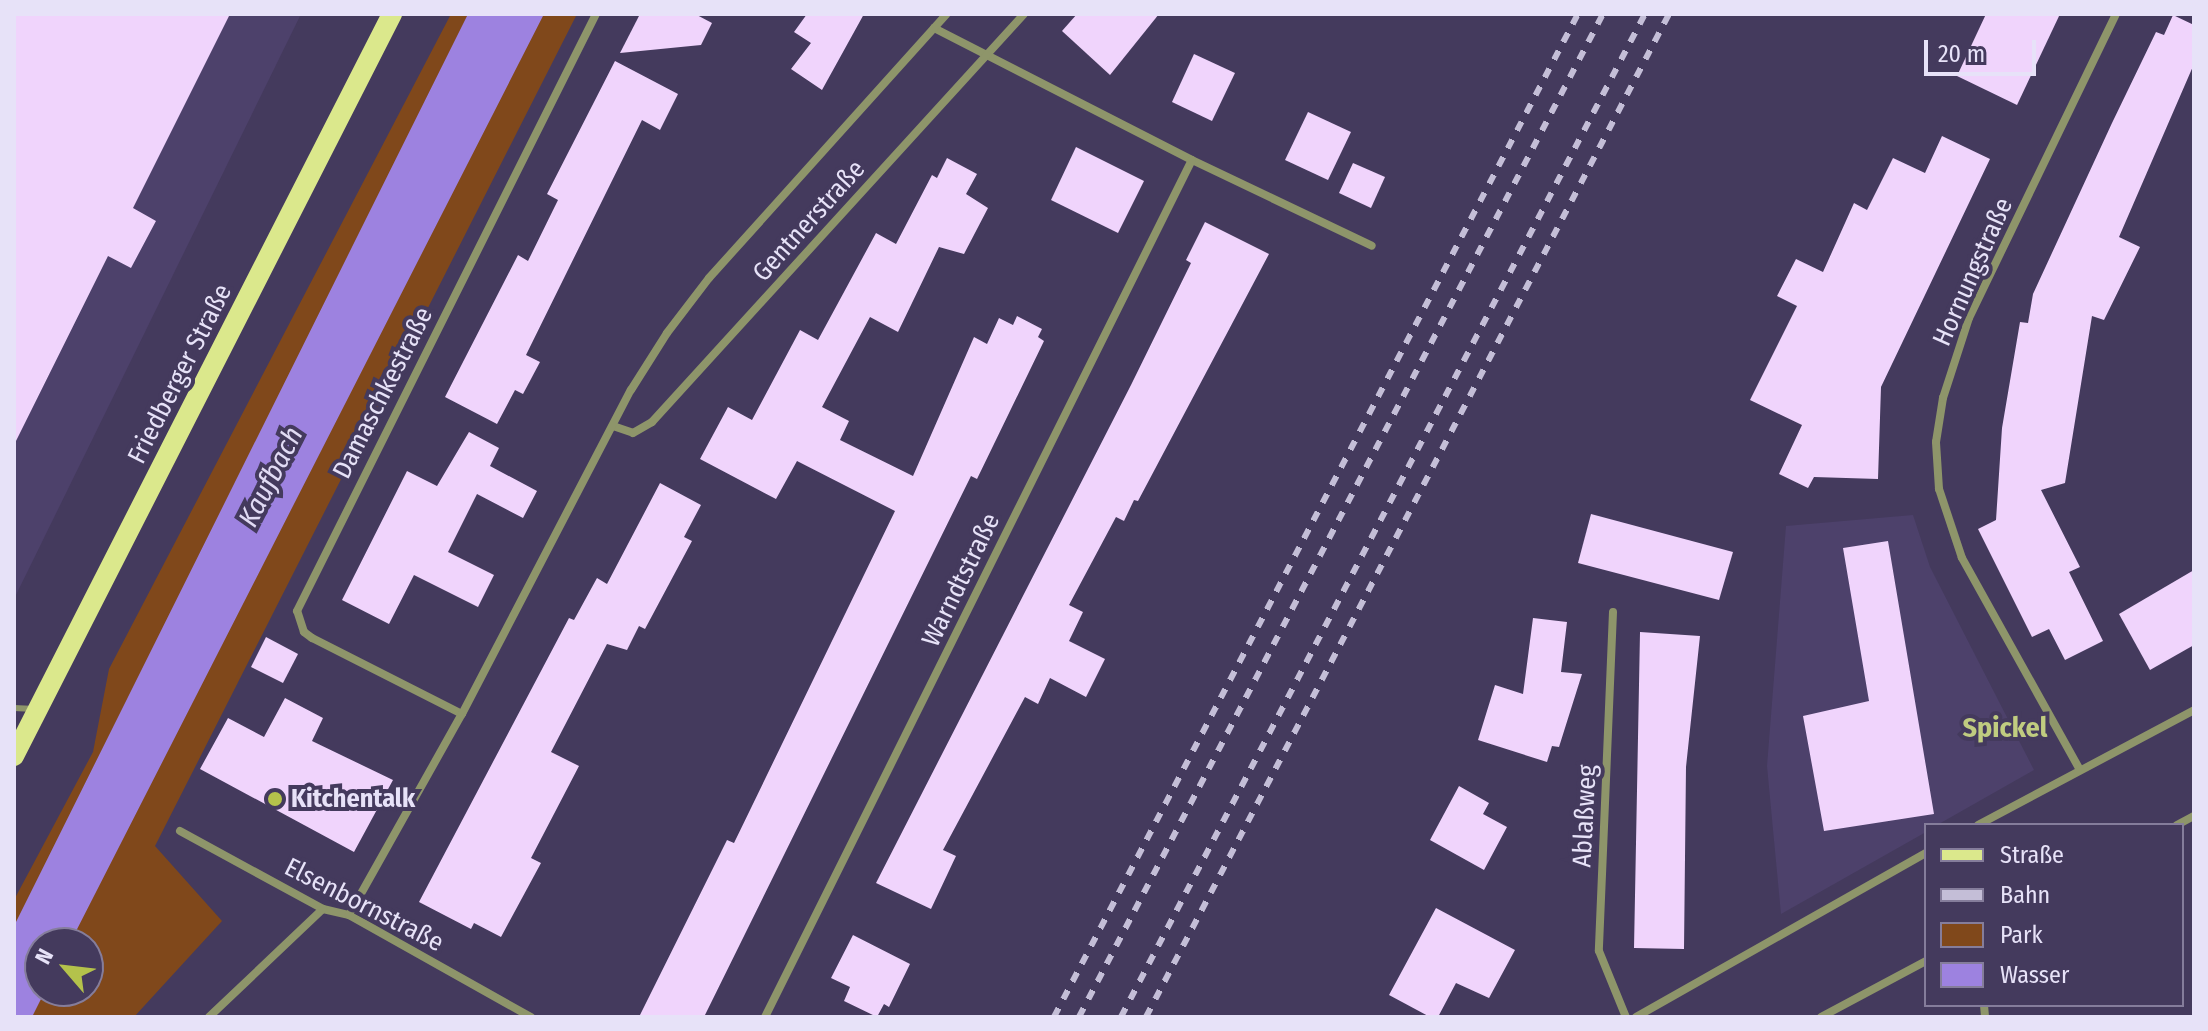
<!DOCTYPE html>
<html>
<head>
<meta charset="utf-8">
<style>
	body { margin:0 }
	#map { position:relative; width:2208px; height:1031px; overflow:hidden; background:#443a5d; font-family:"Fira Sans Condensed",sans-serif }
	div>[style] { position:absolute }
	.built>* { inset:0; background:#4d416b }
	.green>* { inset:0; background:#80481b }
	.water>* { inset:0; background:#9d82e0 }
	.building>* { inset:0; background:#f0d4fc }
	.lane>* { height:6px; margin:-3px; padding:0 3px; transform-origin:3px; border-radius:3px; background:#8e956a }
	.street>* { height:8px; margin:-4px; padding:0 4px; transform-origin:4px; border-radius:4px; background:#8e956a }
	.primary>* { height:20px; margin:-10px; padding:0 10px; transform-origin:10px; border-radius:10px; background:#dbe88c }
	.rail>* { height:6px; margin-top:-3px; transform-origin:0; background:repeating-linear-gradient(90deg,#c4bed7 0 10px,transparent 0 20px) }
	.dots>* { width:22px; height:22px; translate:-50% -50%; box-sizing:border-box; border:4px solid #443a5d; border-radius:50% }
	span { translate:-50% -50%; white-space:nowrap; text-align:center; line-height:1.15; -webkit-text-stroke:8px #443a5d; paint-order:stroke }
	.street-label { font-size:26px; color:#e7e2f8 }
	.poi-label { font-size:26px; color:#e7e2f8; font-weight:700 }
	.left { translate:0 -50%; text-align:left }
	.water-label { font-size:28px; color:#e1dbf4; font-style:italic }
	.neighbourhood-label { font-size:28px; color:#c0cc80; font-weight:700 }
	.frame { position:absolute; inset:0; border:16px solid #e7e2f8; pointer-events:none }
	.legend { position:absolute; left:1924px; top:823px; width:260px; height:184px; box-sizing:border-box; background:#443a5d; border:2px solid #857d9b; margin:0; padding:10px 14px; list-style:none; font-size:24px; color:#e7e2f8 }
	.legend li { display:flex; align-items:center; gap:16px; height:40px }
	.legend b { width:40px; border:2px solid #857d9b }
	.north { position:absolute; left:24px; top:927px; width:80px; height:80px; box-sizing:border-box; background:#443a5d; border:2px solid #857d9b; border-radius:50%; rotate:298deg; font-size:22px; font-weight:700; line-height:32px; text-align:center; color:#e7e2f8 }
	.north::after { content:''; display:block; margin:auto; width:28px; height:36px; background:#b4c24b; clip-path:polygon(50% 0,100% 100%,50% 72%,0 100%) }
	.scale { position:absolute; left:1924px; top:40px; width:112px; height:36px; box-sizing:border-box; border:4px solid #e7e2f8; border-top:0; padding-left:10px; font-size:24px; line-height:28px; white-space:nowrap; color:#e7e2f8; -webkit-text-stroke:6px #443a5d; paint-order:stroke }
</style>
</head>
<body>
<div id="map">
	<div class="built">
		<i style="clip-path:polygon(14px 14px,301px 14px,14px 599px)"></i>
		<i style="clip-path:polygon(1913px 515px,1930px 567px,2034px 770px,1937px 825px,1926px 825px,1926px 832px,1781px 914px,1767px 766px,1786px 526px)"></i>
	</div>
	<div class="green">
		<i style="clip-path:polygon(evenodd,451px 14px,577px 14px,155px 846px,222px 921px,134px 1017px,14px 1017px,14px 900px,93px 752px,109px 669px,451px 14px,40px 943px,88px 943px,88px 991px,40px 991px,40px 943px)"></i>
	</div>
	<div class="water">
		<i style="clip-path:polygon(468px 14px,544px 14px,70px 943px,40px 943px,40px 991px,45px 991px,32px 1017px,14px 1017px,14px 926px)"></i>
	</div>
	<div class="building">
		<i style="clip-path:polygon(14px 14px,230px 14px,133px 208px,156px 221px,131px 268px,108px 256px,14px 445px)"></i>
		<i style="clip-path:polygon(640px 14px,695px 14px,712px 23px,701px 45px,620px 53px)"></i>
		<i style="clip-path:polygon(807px 14px,864px 14px,822px 90px,791px 69px,811px 43px,794px 32px)"></i>
		<i style="clip-path:polygon(1077px 14px,1159px 14px,1110px 75px,1062px 31px)"></i>
		<i style="clip-path:polygon(1986px 14px,2060px 14px,2017px 105px,1957px 76px)"></i>
		<i style="clip-path:polygon(2173px 15px,2194px 25px,2194px 64px,2119px 237px,2140px 247px,2104px 320px,2092px 316px,2065px 483px,2041px 490px,2080px 567px,2069px 572px,2103px 641px,2065px 660px,2049px 629px,2032px 637px,1978px 529px,1996px 520px,2002px 428px,2020px 322px,2028px 323px,2033px 294px,2112px 123px,2156px 32px,2164px 35px)"></i>
		<i style="clip-path:polygon(1194px 54px,1235px 73px,1212px 121px,1172px 102px)"></i>
		<i style="clip-path:polygon(615px 61px,678px 94px,660px 130px,642px 120px,526px 355px,540px 362px,523px 394px,515px 390px,497px 424px,445px 397px,518px 255px,528px 261px,558px 200px,547px 194px)"></i>
		<i style="clip-path:polygon(1308px 112px,1351px 132px,1328px 180px,1285px 160px)"></i>
		<i style="clip-path:polygon(1942px 136px,1990px 159px,1881px 387px,1878px 479px,1814px 477px,1808px 488px,1779px 474px,1802px 425px,1750px 400px,1797px 306px,1777px 296px,1796px 259px,1823px 272px,1854px 203px,1867px 210px,1893px 158px,1925px 173px)"></i>
		<i style="clip-path:polygon(1076px 147px,1144px 181px,1118px 233px,1051px 200px)"></i>
		<i style="clip-path:polygon(947px 158px,977px 174px,966px 194px,988px 208px,964px 254px,939px 247px,898px 332px,870px 317px,822px 407px,849px 421px,840px 440px,913px 476px,974px 337px,987px 344px,999px 318px,1013px 325px,1017px 316px,1042px 329px,1038px 337px,1044px 341px,977px 479px,971px 476px,704px 1017px,639px 1017px,727px 840px,734px 843px,895px 511px,797px 461px,776px 499px,700px 459px,728px 407px,752px 420px,800px 330px,818px 340px,876px 233px,896px 244px,932px 175px,937px 178px)"></i>
		<i style="clip-path:polygon(1353px 163px,1385px 177px,1371px 208px,1339px 193px)"></i>
		<i style="clip-path:polygon(1205px 222px,1269px 254px,1138px 501px,1134px 500px,1124px 521px,1116px 517px,1069px 605px,1083px 612px,1069px 641px,1105px 659px,1086px 697px,1050px 678px,1038px 704px,1025px 697px,943px 850px,956px 856px,931px 909px,876px 883px,1131px 385px,1191px 263px,1186px 260px)"></i>
		<i style="clip-path:polygon(469px 432px,499px 448px,490px 466px,537px 491px,523px 518px,477px 494px,448px 552px,494px 575px,478px 607px,414px 575px,389px 624px,342px 600px,407px 471px,437px 486px)"></i>
		<i style="clip-path:polygon(660px 483px,701px 505px,684px 537px,692px 541px,645px 629px,639px 626px,627px 650px,607px 644px,551px 752px,579px 766px,531px 858px,541px 863px,501px 937px,474px 923px,471px 929px,419px 902px,569px 618px,574px 620px,597px 578px,607px 584px)"></i>
		<i style="clip-path:polygon(1591px 514px,1733px 552px,1719px 600px,1578px 563px)"></i>
		<i style="clip-path:polygon(1888px 541px,1934px 814px,1824px 831px,1803px 716px,1869px 701px,1843px 548px)"></i>
		<i style="clip-path:polygon(2194px 570px,2194px 645px,2150px 670px,2119px 614px)"></i>
		<i style="clip-path:polygon(1533px 618px,1567px 622px,1561px 672px,1582px 674px,1559px 747px,1552px 746px,1547px 762px,1478px 740px,1495px 685px,1523px 694px)"></i>
		<i style="clip-path:polygon(1640px 632px,1700px 636px,1686px 767px,1684px 949px,1634px 948px)"></i>
		<i style="clip-path:polygon(266px 637px,298px 654px,283px 683px,251px 667px)"></i>
		<i style="clip-path:polygon(285px 698px,323px 718px,312px 741px,393px 780px,354px 852px,200px 769px,228px 718px,264px 737px)"></i>
		<i style="clip-path:polygon(1459px 786px,1489px 803px,1483px 814px,1507px 827px,1484px 870px,1430px 840px)"></i>
		<i style="clip-path:polygon(1436px 908px,1515px 950px,1489px 998px,1456px 983px,1438px 1017px,1430px 1017px,1389px 995px)"></i>
		<i style="clip-path:polygon(853px 935px,910px 964px,889px 1007px,884px 1004px,877px 1017px,844px 1001px,850px 987px,831px 978px)"></i>
	</div>
	<div class="lane">
		<i style="left:14px;top:708px;width:21px;rotate:3deg"></i>
	</div>
	<div class="street">
		<i style="left:934px;top:28px;width:290px;rotate:27.1deg"></i>
		<i style="left:1192px;top:160px;width:199px;rotate:25.5deg"></i>
		<i style="left:613px;top:426px;width:21px;rotate:19deg"></i>
		<i style="left:633px;top:433px;width:22px;rotate:-30deg"></i>
		<i style="left:652px;top:422px;width:552px;rotate:-47.64deg"></i>
		<i style="left:1613px;top:612px;width:339px;rotate:92.4deg"></i>
		<i style="left:1599px;top:951px;width:71px;rotate:67.8deg"></i>
		<i style="left:462px;top:714px;width:168px;rotate:-153.1deg"></i>
		<i style="left:312px;top:638px;width:10px;rotate:-143deg"></i>
		<i style="left:304px;top:632px;width:22px;rotate:-108deg"></i>
		<i style="left:297px;top:611px;width:668px;rotate:-63.4deg"></i>
		<i style="left:2080px;top:770px;width:243px;rotate:-119.1deg"></i>
		<i style="left:1962px;top:558px;width:73px;rotate:-108.4deg"></i>
		<i style="left:1939px;top:489px;width:47px;rotate:-93.7deg"></i>
		<i style="left:1936px;top:442px;width:45px;rotate:-81deg"></i>
		<i style="left:1943px;top:398px;width:84px;rotate:-72deg"></i>
		<i style="left:1969px;top:318px;width:338px;rotate:-64.2deg"></i>
		<i style="left:1978px;top:825px;width:245px;rotate:-28deg"></i>
		<i style="left:2177px;top:825px;width:19px;rotate:-28deg"></i>
		<i style="left:180px;top:831px;width:163px;rotate:28.6deg"></i>
		<i style="left:323px;top:909px;width:27px;rotate:13deg"></i>
		<i style="left:349px;top:915px;width:209px;rotate:29.3deg"></i>
		<i style="left:349px;top:915px;width:231px;rotate:-60.7deg"></i>
		<i style="left:462px;top:714px;width:365px;rotate:-62.5deg"></i>
		<i style="left:631px;top:390px;width:67px;rotate:-57.7deg"></i>
		<i style="left:667px;top:333px;width:69px;rotate:-52.6deg"></i>
		<i style="left:709px;top:278px;width:355px;rotate:-48deg"></i>
		<i style="left:1984px;top:1005px;width:12px;rotate:85deg"></i>
		<i style="left:209px;top:1017px;width:157px;rotate:-43.5deg"></i>
		<i style="left:765px;top:1017px;width:957px;rotate:-63.52deg"></i>
		<i style="left:1636px;top:1017px;width:333px;rotate:-29.5deg"></i>
		<i style="left:1821px;top:1017px;width:119px;rotate:-28.1deg"></i>
	</div>
	<div class="primary">
		<i style="left:14px;top:756px;width:833px;rotate:-63deg"></i>
	</div>
	<div class="rail">
		<i style="left:1054px;top:1017px;width:1132px;rotate:-62.42deg"></i>
		<i style="left:1079px;top:1017px;width:1132px;rotate:-62.42deg"></i>
		<i style="left:1121px;top:1017px;width:1132px;rotate:-62.42deg"></i>
		<i style="left:1146px;top:1017px;width:1131px;rotate:-62.46deg"></i>
	</div>
	<div class="dots">
		<i style="left:275px;top:799px;background:#b4c24b"></i>
	</div>
	<div class="street-label">
		<span style="left:809px;top:221px;rotate:-48deg">Gentnerstraße</span>
		<span style="left:1973px;top:272px;rotate:-66deg">Hornungstraße</span>
		<span style="left:180px;top:374px;rotate:-63deg">Friedberger Straße</span>
		<span style="left:383px;top:393px;rotate:-63deg">Damaschkestraße</span>
		<span style="left:961px;top:580px;rotate:-64deg">Warndtstraße</span>
		<span style="left:1585px;top:816px;rotate:-87deg">Ablaßweg</span>
		<span style="left:364px;top:905px;rotate:27deg">Elsenbornstraße</span>
	</div>
	<div class="poi-label">
		<span class="left" style="left:291px;top:799px">Kitchentalk</span>
	</div>
	<div class="water-label">
		<span style="left:271px;top:477px;rotate:-63deg">Kaufbach</span>
	</div>
	<div class="neighbourhood-label">
		<span style="left:2005px;top:728px">Spickel</span>
	</div>
	<div class="frame"></div>
	<ul class="legend">
	<li><b style="height:10px;background:#dbe88c"></b>Straße</li>
	<li><b style="height:10px;background:#c4bed7"></b>Bahn</li>
	<li><b style="height:22px;background:#80481b"></b>Park</li>
	<li><b style="height:22px;background:#9d82e0"></b>Wasser</li>
	</ul>
	<div class="north">N</div>
	<div class="scale">20 m</div>
</div>
</body>
</html>
